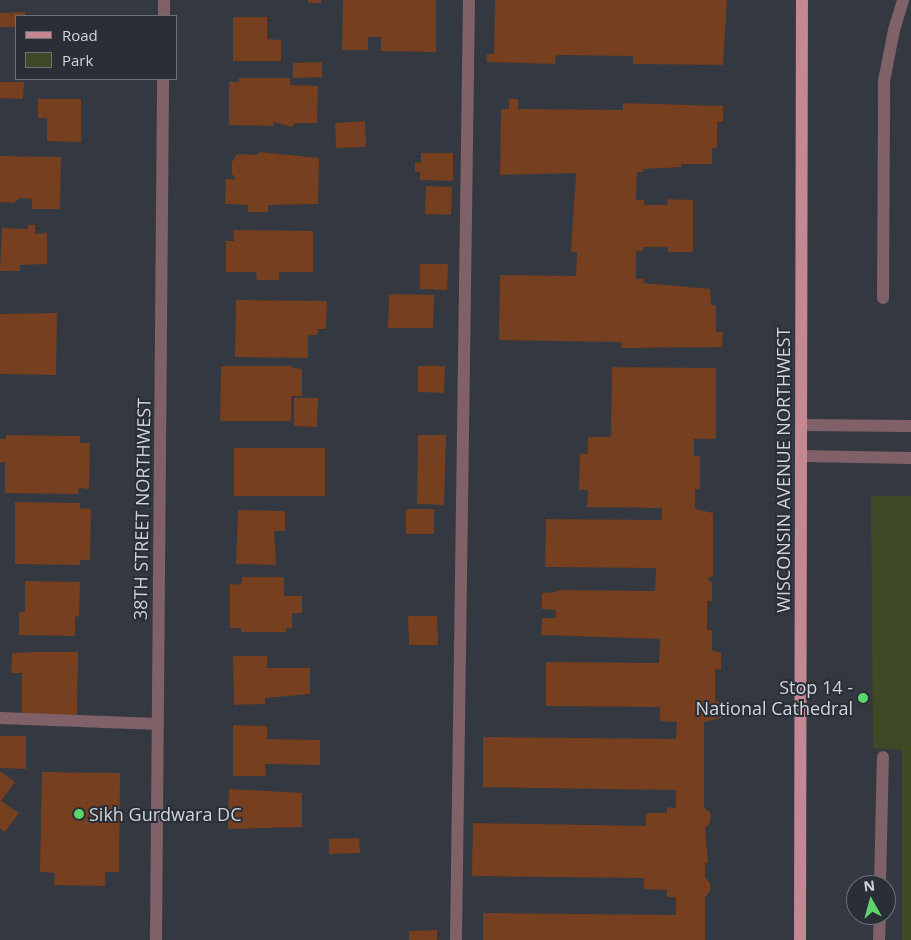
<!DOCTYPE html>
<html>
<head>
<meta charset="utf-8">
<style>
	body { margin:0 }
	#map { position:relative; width:911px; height:940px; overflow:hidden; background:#333841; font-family:"Open Sans",sans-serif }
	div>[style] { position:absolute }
	.green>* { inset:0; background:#404925 }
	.building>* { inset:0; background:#753f20 }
	.lane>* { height:12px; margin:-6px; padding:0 6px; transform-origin:6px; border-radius:6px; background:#7f6167 }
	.street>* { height:12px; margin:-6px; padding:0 6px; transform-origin:6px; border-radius:6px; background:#7f6167 }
	.primary>* { height:12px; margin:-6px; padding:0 6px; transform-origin:6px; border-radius:6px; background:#c48895 }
	.dots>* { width:14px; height:14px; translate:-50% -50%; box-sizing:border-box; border:2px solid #292e37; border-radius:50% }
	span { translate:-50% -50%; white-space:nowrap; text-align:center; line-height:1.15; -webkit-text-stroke:4px #292e37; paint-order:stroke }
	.street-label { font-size:18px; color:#d1d4da }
	.poi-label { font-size:18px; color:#d1d4da }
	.right { translate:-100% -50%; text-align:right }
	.left { translate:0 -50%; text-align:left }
	.legend { position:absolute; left:15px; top:15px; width:162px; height:65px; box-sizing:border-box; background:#292e37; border:1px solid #6c7078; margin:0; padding:6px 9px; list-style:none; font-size:15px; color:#d1d4da }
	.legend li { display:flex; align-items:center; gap:10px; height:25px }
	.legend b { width:25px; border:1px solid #6c7078 }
	.north { position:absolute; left:846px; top:875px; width:50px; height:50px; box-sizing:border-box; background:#292e37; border:1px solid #6c7078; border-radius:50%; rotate:353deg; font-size:14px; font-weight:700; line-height:20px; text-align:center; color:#d1d4da }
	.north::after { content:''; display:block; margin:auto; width:18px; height:22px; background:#5cd56d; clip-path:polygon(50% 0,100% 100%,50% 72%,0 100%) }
</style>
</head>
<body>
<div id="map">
	<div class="green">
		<i style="clip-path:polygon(871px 496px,911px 496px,911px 940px,902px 940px,902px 750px,873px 748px)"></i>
	</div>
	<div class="building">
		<i style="clip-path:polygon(308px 0,321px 0,321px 3px,308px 3px)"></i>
		<i style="clip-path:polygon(343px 0,436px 0,436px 52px,381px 51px,381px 37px,368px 37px,368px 50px,342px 50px)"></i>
		<i style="clip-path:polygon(495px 0,727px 0,723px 65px,633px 64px,633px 56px,556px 55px,555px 64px,487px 62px,487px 54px,494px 54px)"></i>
		<i style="clip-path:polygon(25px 12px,25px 16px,16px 16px,16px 27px,0 27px,0 13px)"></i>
		<i style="clip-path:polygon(233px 17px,267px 17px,267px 39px,281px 40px,281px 61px,233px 61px)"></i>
		<i style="clip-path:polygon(322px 62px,322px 77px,293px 78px,293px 63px)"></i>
		<i style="clip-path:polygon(239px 78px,290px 78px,290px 85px,318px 86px,317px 123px,295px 123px,292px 127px,273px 122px,274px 126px,229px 125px,229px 82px,239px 82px)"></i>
		<i style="clip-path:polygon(0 82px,24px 82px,23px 99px,0 98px)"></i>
		<i style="clip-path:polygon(38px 99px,81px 99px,81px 142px,47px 141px,47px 118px,38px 118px)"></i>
		<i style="clip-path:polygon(509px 99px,518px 99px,518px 109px,623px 110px,623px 103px,723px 106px,723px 122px,717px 122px,717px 148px,712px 148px,712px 164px,681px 164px,681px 167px,643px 169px,643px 172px,637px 172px,636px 200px,644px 200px,644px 205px,668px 205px,667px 199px,693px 200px,693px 252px,668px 252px,668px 247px,643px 247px,643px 251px,636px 251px,636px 279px,644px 278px,643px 283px,710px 289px,711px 305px,716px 305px,716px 332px,723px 332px,722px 347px,622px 348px,621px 342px,499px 340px,500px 275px,576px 276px,577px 252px,571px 252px,576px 173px,500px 175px,501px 109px,509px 109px)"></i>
		<i style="clip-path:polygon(365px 121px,366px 147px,336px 148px,335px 123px)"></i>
		<i style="clip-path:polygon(260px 152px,319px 158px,318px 204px,268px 205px,268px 212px,248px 212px,248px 205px,225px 204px,226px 179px,236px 179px,232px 174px,232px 162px,237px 154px,257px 155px)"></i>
		<i style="clip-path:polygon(421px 153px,453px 153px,453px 181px,420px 180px,420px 171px,415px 172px,415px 162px,421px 163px)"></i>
		<i style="clip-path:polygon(0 156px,61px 157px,60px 209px,32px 209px,32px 199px,20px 198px,14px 203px,0 202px)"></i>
		<i style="clip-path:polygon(426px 186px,452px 187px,451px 215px,425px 214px)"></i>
		<i style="clip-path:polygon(28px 225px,35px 225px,35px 234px,47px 233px,47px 264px,20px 265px,20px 271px,0 271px,2px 228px,28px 229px)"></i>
		<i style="clip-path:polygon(233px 230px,313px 231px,313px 272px,279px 272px,279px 280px,257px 280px,256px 272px,226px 272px,226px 241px,234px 241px)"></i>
		<i style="clip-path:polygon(420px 264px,448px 264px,447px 290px,420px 289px)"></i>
		<i style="clip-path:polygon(389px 294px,434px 295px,433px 328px,388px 328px)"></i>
		<i style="clip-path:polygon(236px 300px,327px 301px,326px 329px,318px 329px,317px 335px,308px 335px,308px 358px,235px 357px)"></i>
		<i style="clip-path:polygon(57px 313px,56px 375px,0 374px,0 314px)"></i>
		<i style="clip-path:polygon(221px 366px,292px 366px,292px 368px,302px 369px,302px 396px,291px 396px,291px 421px,220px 421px)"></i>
		<i style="clip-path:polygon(418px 366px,445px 366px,444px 393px,418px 392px)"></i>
		<i style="clip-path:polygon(612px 367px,716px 368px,716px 439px,694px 439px,694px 456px,700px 456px,700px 489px,695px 489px,695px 509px,713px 513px,713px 576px,707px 579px,712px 582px,712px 601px,707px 601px,707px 630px,712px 630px,712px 650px,721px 653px,721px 670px,715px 669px,715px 702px,721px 702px,721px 718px,704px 722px,704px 807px,711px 814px,710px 823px,705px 828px,708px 863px,705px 863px,705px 877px,710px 883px,710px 891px,705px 898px,705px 940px,483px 940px,483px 913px,676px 915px,676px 897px,667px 897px,667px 890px,644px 889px,644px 878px,472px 876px,473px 823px,646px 826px,646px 813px,667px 813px,667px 807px,676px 808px,676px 790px,483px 787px,483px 737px,676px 739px,677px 722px,660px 721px,660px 707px,546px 706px,546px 662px,659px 663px,660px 639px,541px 635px,542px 618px,556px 618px,556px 610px,542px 609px,542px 593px,557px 592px,556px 590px,655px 591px,656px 568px,545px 567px,546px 519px,662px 520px,662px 508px,587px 507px,588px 490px,579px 490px,580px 454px,588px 454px,588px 437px,611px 437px)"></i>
		<i style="clip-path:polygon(294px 398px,318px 398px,317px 427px,294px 426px)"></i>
		<i style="clip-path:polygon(6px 435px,80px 436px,80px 443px,90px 443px,89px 489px,79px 488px,78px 494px,5px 493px,5px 462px,0 462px,0 439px,6px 439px)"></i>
		<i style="clip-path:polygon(418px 435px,446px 435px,444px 505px,417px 504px)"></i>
		<i style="clip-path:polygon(234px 448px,325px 448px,325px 496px,234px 496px)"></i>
		<i style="clip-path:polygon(15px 502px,80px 503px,80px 508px,91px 509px,90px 560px,80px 560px,80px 565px,15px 564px)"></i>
		<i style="clip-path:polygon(406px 509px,434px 509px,434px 534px,406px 534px)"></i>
		<i style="clip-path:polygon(238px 510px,285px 511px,285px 531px,274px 531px,276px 565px,236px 564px)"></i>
		<i style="clip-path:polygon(242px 577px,284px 577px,284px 596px,302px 596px,302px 613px,292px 613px,292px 628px,286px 628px,286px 632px,241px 632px,241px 628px,230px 628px,230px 584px,241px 585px)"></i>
		<i style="clip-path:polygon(25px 581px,80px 582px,79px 617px,75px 616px,75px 636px,19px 635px,19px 612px,25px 612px)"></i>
		<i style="clip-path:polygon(408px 616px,437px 616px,438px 645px,409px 645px)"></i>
		<i style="clip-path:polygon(33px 652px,78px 652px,77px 718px,22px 714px,22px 673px,11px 673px,12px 653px)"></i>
		<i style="clip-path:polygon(233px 656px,267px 656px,267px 668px,310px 668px,310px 694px,265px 698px,265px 704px,234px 705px)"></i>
		<i style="clip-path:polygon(233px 725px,267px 726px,267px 739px,320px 740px,320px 765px,265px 764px,266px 776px,233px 776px)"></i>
		<i style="clip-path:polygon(0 736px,26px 736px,26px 769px,0 768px)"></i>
		<i style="clip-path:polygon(0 771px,15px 782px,1px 801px,19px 813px,5px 832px,0 828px)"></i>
		<i style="clip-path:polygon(42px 772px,120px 773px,119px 872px,105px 872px,105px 886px,54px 885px,55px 873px,40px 872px)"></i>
		<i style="clip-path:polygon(229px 789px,302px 793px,302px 827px,228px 829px)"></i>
		<i style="clip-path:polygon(359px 838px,360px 853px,329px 854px,329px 839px)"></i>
		<i style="clip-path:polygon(437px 930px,437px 940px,409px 940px,409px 931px)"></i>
	</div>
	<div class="lane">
		<i style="left:883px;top:298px;width:217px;rotate:-89.7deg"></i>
		<i style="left:884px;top:81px;width:52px;rotate:-78.9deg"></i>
		<i style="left:894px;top:30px;width:31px;rotate:-73deg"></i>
		<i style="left:801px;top:425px;width:110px;rotate:0.5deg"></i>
		<i style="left:801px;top:456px;width:110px;rotate:1deg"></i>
		<i style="left:0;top:718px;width:158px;rotate:2.2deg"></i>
		<i style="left:880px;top:885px;width:128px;rotate:-88.7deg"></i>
		<i style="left:456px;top:940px;width:940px;rotate:-89.21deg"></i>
		<i style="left:879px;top:940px;width:25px;rotate:-88deg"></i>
	</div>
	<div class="street">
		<i style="left:164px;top:16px;width:16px;rotate:-90deg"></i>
		<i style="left:156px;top:940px;width:861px;rotate:-89.53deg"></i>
	</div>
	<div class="primary">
		<i style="left:800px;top:940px;width:940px;rotate:-89.88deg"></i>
	</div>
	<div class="dots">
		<i style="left:863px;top:698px;background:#5cd56d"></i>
		<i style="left:79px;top:814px;background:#5cd56d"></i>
	</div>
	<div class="street-label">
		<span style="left:783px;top:470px;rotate:-90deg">WISCONSIN AVENUE NORTHWEST</span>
		<span style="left:142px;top:509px;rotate:-89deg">38TH STREET NORTHWEST</span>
	</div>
	<div class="poi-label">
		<span class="right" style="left:853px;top:698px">Stop 14 -<br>National Cathedral</span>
		<span class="left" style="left:89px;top:814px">Sikh Gurdwara DC</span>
	</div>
	<ul class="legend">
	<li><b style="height:6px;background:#c48895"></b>Road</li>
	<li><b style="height:14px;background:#404925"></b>Park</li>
	</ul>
	<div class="north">N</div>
</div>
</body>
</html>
